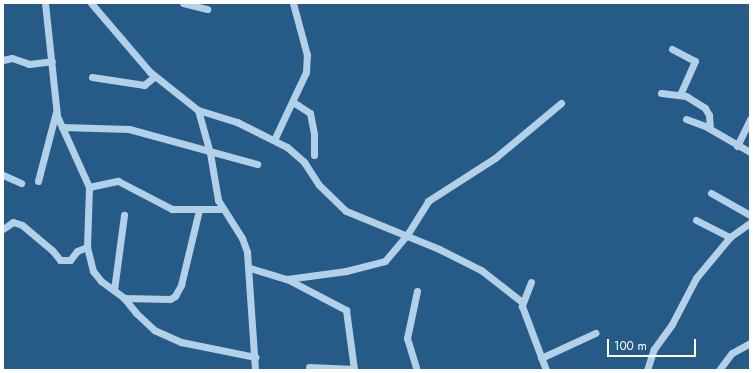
<!DOCTYPE html>
<html>
<head>
<meta charset="utf-8">
<style>
	body { margin:0 }
	#map { position:relative; width:753px; height:373px; overflow:hidden; background:#265b87; font-family:Jost,sans-serif }
	div>[style] { position:absolute }
	.minor>* { height:7px; margin:-3.5px; padding:0 3.5px; transform-origin:3.5px; border-radius:3.5px; background:#b2d1e9 }
	span { translate:-50% -50%; white-space:nowrap; text-align:center; line-height:1.15; -webkit-text-stroke:3.5px #265b87; paint-order:stroke }
	.frame { position:absolute; inset:0; border:4px solid #fff; pointer-events:none }
	.scale { position:absolute; left:607px; top:339px; width:89px; height:18px; box-sizing:border-box; border:2px solid #fff; border-top:0; padding-left:5px; font-size:12px; line-height:14px; white-space:nowrap; color:#fff; -webkit-text-stroke:3px #265b87; paint-order:stroke }
</style>
</head>
<body>
<div id="map">
	<div class="minor">
		<i style="left:45px;top:3px;width:114px;rotate:83.9deg"></i>
		<i style="left:57px;top:116px;width:78px;rotate:65.7deg"></i>
		<i style="left:89px;top:187px;width:60px;rotate:91.9deg"></i>
		<i style="left:87px;top:247px;width:25px;rotate:76deg"></i>
		<i style="left:93px;top:271px;width:13px;rotate:51deg"></i>
		<i style="left:101px;top:281px;width:29px;rotate:36deg"></i>
		<i style="left:124px;top:298px;width:19px;rotate:51deg"></i>
		<i style="left:136px;top:313px;width:25px;rotate:43deg"></i>
		<i style="left:154px;top:330px;width:30px;rotate:24deg"></i>
		<i style="left:181px;top:342px;width:76px;rotate:11.5deg"></i>
		<i style="left:91px;top:3px;width:91px;rotate:49.5deg"></i>
		<i style="left:150px;top:72px;width:61px;rotate:38.4deg"></i>
		<i style="left:198px;top:110px;width:45px;rotate:74.4deg"></i>
		<i style="left:210px;top:153px;width:48px;rotate:80.3deg"></i>
		<i style="left:218px;top:200px;width:45px;rotate:57.7deg"></i>
		<i style="left:242px;top:238px;width:15px;rotate:70deg"></i>
		<i style="left:247px;top:252px;width:118px;rotate:86.1deg"></i>
		<i style="left:183px;top:3px;width:25px;rotate:14deg"></i>
		<i style="left:672px;top:49px;width:26px;rotate:28deg"></i>
		<i style="left:695px;top:61px;width:36px;rotate:114deg"></i>
		<i style="left:3px;top:60px;width:9px;rotate:-13deg"></i>
		<i style="left:12px;top:58px;width:18px;rotate:19deg"></i>
		<i style="left:29px;top:64px;width:23px;rotate:-7deg"></i>
		<i style="left:92px;top:77px;width:53px;rotate:8.7deg"></i>
		<i style="left:144px;top:85px;width:14px;rotate:-39deg"></i>
		<i style="left:661px;top:93px;width:25px;rotate:7deg"></i>
		<i style="left:686px;top:96px;width:22px;rotate:32deg"></i>
		<i style="left:705px;top:108px;width:8px;rotate:60deg"></i>
		<i style="left:709px;top:115px;width:13px;rotate:86deg"></i>
		<i style="left:293px;top:102px;width:20px;rotate:33deg"></i>
		<i style="left:310px;top:113px;width:21px;rotate:79deg"></i>
		<i style="left:314px;top:134px;width:21px;rotate:90deg"></i>
		<i style="left:198px;top:110px;width:41px;rotate:17.1deg"></i>
		<i style="left:237px;top:122px;width:56px;rotate:26.6deg"></i>
		<i style="left:287px;top:147px;width:23px;rotate:41deg"></i>
		<i style="left:304px;top:162px;width:27px;rotate:57deg"></i>
		<i style="left:319px;top:185px;width:37px;rotate:44deg"></i>
		<i style="left:346px;top:211px;width:100px;rotate:22.2deg"></i>
		<i style="left:439px;top:249px;width:47px;rotate:26.6deg"></i>
		<i style="left:481px;top:270px;width:52px;rotate:38deg"></i>
		<i style="left:686px;top:119px;width:20px;rotate:20deg"></i>
		<i style="left:705px;top:126px;width:52px;rotate:30deg"></i>
		<i style="left:62px;top:127px;width:67px;rotate:1.7deg"></i>
		<i style="left:129px;top:129px;width:133px;rotate:15.3deg"></i>
		<i style="left:274px;top:140px;width:75px;rotate:-64.8deg"></i>
		<i style="left:306px;top:72px;width:17px;rotate:-87deg"></i>
		<i style="left:307px;top:55px;width:54px;rotate:-105.1deg"></i>
		<i style="left:737px;top:146px;width:30px;rotate:-64deg"></i>
		<i style="left:3px;top:175px;width:20px;rotate:24deg"></i>
		<i style="left:38px;top:181px;width:71px;rotate:-75.4deg"></i>
		<i style="left:89px;top:187px;width:30px;rotate:-12deg"></i>
		<i style="left:118px;top:181px;width:61px;rotate:27.4deg"></i>
		<i style="left:172px;top:209px;width:49px"></i>
		<i style="left:711px;top:193px;width:45px;rotate:29.4deg"></i>
		<i style="left:696px;top:220px;width:38px;rotate:27deg"></i>
		<i style="left:3px;top:229px;width:12px;rotate:-35deg"></i>
		<i style="left:13px;top:222px;width:9px;rotate:18deg"></i>
		<i style="left:22px;top:225px;width:39px;rotate:40deg"></i>
		<i style="left:52px;top:250px;width:13px;rotate:51deg"></i>
		<i style="left:60px;top:260px;width:10px"></i>
		<i style="left:70px;top:260px;width:11px;rotate:-52deg"></i>
		<i style="left:77px;top:251px;width:11px;rotate:-22deg"></i>
		<i style="left:250px;top:268px;width:39px;rotate:17deg"></i>
		<i style="left:287px;top:279px;width:67px;rotate:27.7deg"></i>
		<i style="left:346px;top:310px;width:60px;rotate:82.3deg"></i>
		<i style="left:354px;top:369px;width:45px;rotate:-177.5deg"></i>
		<i style="left:287px;top:279px;width:60px;rotate:-7.7deg"></i>
		<i style="left:346px;top:271px;width:40px;rotate:-14.4deg"></i>
		<i style="left:385px;top:261px;width:34px;rotate:-50deg"></i>
		<i style="left:407px;top:235px;width:40px;rotate:-58deg"></i>
		<i style="left:428px;top:201px;width:80px;rotate:-32.7deg"></i>
		<i style="left:495px;top:158px;width:86px;rotate:-39.8deg"></i>
		<i style="left:531px;top:282px;width:26px;rotate:111deg"></i>
		<i style="left:522px;top:306px;width:68px;rotate:69.4deg"></i>
		<i style="left:114px;top:290px;width:76px;rotate:-82.4deg"></i>
		<i style="left:417px;top:291px;width:48px;rotate:102deg"></i>
		<i style="left:407px;top:338px;width:34px;rotate:73deg"></i>
		<i style="left:124px;top:298px;width:46px;rotate:1.2deg"></i>
		<i style="left:170px;top:299px;width:6px;rotate:-31deg"></i>
		<i style="left:175px;top:296px;width:13px;rotate:-61deg"></i>
		<i style="left:181px;top:285px;width:77px;rotate:-76.5deg"></i>
		<i style="left:541px;top:358px;width:60px;rotate:-24.8deg"></i>
		<i style="left:647px;top:370px;width:22px;rotate:-72deg"></i>
		<i style="left:654px;top:349px;width:31px;rotate:-54deg"></i>
		<i style="left:672px;top:324px;width:52px;rotate:-62.4deg"></i>
		<i style="left:696px;top:278px;width:53px;rotate:-50.3deg"></i>
		<i style="left:730px;top:237px;width:24px;rotate:-35deg"></i>
		<i style="left:719px;top:370px;width:21px;rotate:-53deg"></i>
		<i style="left:732px;top:353px;width:21px;rotate:-29deg"></i>
	</div>
	<div class="frame"></div>
	<div class="scale">100 m</div>
</div>
</body>
</html>
